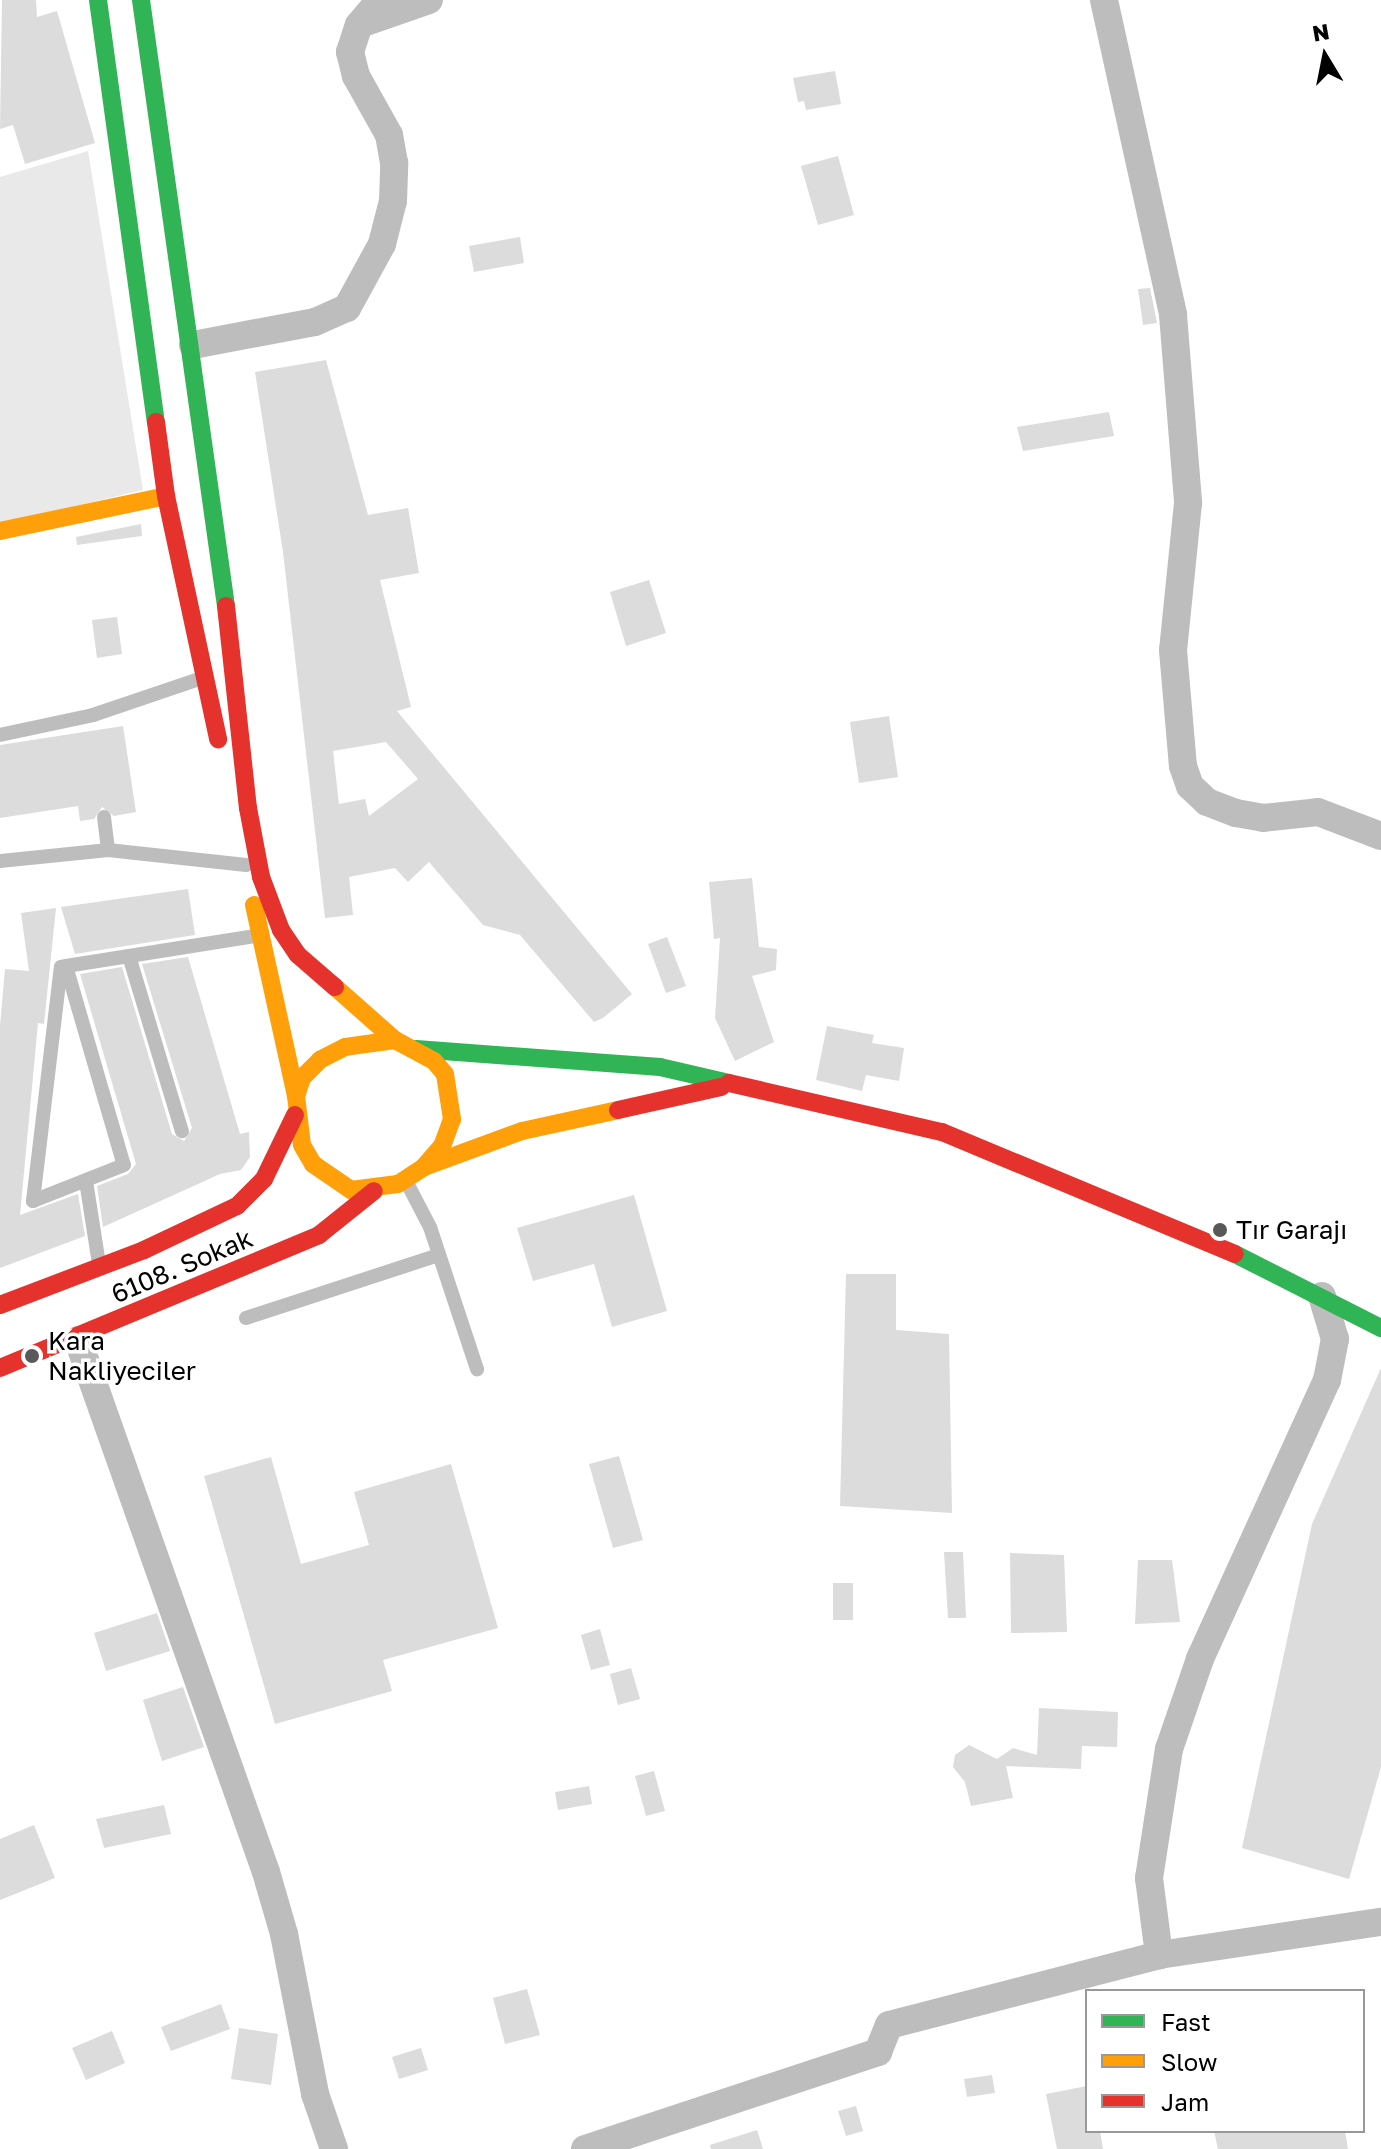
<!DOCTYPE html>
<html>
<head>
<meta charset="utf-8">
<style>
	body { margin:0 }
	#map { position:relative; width:1381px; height:2149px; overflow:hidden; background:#fff; font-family:"Golos Text",sans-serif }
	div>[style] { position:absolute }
	.green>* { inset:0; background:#e9e9e9 }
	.building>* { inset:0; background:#dcdcdc }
	.lane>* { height:14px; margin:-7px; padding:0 7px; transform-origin:7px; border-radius:7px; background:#bdbdbd }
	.street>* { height:28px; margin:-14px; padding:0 14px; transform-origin:14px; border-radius:14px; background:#bdbdbd }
	.fast>* { height:18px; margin:-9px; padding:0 9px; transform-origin:9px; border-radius:9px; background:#30b455 }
	.slow>* { height:18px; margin:-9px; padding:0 9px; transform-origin:9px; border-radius:9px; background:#ff9f0a }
	.jam>* { height:18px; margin:-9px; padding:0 9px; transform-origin:9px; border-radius:9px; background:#e5322d }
	.dots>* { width:22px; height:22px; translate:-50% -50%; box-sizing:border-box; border:4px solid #fff; border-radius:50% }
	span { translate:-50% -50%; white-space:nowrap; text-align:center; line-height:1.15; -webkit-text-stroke:7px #fff; paint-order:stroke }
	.poi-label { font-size:26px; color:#000 }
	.left { translate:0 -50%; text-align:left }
	.street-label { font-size:26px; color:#000 }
	.legend { position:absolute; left:1085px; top:1989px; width:280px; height:144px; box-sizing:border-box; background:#fff; border:2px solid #999; margin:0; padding:10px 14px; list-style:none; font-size:24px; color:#000 }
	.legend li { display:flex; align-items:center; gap:16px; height:40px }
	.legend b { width:40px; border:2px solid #999 }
	.north { position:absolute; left:1285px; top:16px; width:80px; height:80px; -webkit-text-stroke:6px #fff; paint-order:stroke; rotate:350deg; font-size:22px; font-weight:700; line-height:32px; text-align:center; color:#000 }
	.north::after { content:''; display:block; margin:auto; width:28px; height:36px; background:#000; clip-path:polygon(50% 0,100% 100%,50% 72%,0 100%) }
</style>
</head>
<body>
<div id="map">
	<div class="green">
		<i style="clip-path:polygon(88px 151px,143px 490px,0 524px,0 177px)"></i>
	</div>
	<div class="building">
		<i style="clip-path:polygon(2px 0,36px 0,37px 17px,57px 11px,95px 143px,25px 164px,13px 125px,0 129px)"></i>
		<i style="clip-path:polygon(835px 71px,841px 104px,806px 110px,804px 101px,798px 102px,793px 78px)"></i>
		<i style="clip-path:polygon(838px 156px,854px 215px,818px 225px,801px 166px)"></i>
		<i style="clip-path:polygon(520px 237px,524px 263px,474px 272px,469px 246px)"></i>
		<i style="clip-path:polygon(1150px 288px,1157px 323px,1143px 325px,1138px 289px)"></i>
		<i style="clip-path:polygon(evenodd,326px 360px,368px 515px,408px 508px,419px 573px,380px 580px,411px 707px,397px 711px,632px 994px,603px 1018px,594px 1022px,520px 935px,483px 925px,429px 862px,408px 882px,395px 868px,349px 877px,353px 915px,325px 918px,283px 552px,255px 372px,326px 360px,386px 742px,418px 779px,369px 816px,365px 799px,339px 804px,333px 751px,386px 742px)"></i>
		<i style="clip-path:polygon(1109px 412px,1114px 436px,1023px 451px,1017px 427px)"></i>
		<i style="clip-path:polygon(141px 524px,142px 536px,77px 545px,76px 537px)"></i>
		<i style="clip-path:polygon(649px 580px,666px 633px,626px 646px,610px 592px)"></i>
		<i style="clip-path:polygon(117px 617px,122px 654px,97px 658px,92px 620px)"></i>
		<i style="clip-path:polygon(889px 716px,898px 777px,859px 783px,850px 722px)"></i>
		<i style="clip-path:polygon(123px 726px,136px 812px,114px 816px,102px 807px,94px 819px,80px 821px,78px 806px,0 818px,0 745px)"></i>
		<i style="clip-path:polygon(752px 878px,759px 947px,777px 949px,776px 970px,752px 976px,774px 1042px,735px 1061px,715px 1018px,720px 938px,714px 939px,709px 882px)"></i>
		<i style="clip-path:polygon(188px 889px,195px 935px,75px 954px,61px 907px)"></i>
		<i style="clip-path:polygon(56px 908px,44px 1024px,38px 1023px,20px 1215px,78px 1194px,85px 1236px,0 1268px,0 1026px,5px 969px,29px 971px,21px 913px)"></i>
		<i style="clip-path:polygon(667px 937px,686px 986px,666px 993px,648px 944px)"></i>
		<i style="clip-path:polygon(188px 957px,240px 1134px,249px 1132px,250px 1157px,241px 1170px,220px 1174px,103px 1227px,97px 1186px,128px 1174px,136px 1164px,80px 974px,122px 967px,172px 1134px,184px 1141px,192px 1128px,142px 964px)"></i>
		<i style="clip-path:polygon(827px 1026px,874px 1035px,872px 1043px,904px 1048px,899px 1081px,866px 1075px,862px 1091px,816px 1080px)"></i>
		<i style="clip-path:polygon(634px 1195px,667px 1311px,612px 1327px,594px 1264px,533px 1281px,517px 1228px)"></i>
		<i style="clip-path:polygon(846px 1274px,896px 1274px,896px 1330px,949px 1334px,952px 1513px,840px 1506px)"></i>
		<i style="clip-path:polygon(1381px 1368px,1381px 1767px,1349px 1879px,1242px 1848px,1312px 1524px)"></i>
		<i style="clip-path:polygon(619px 1456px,643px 1540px,613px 1548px,589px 1464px)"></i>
		<i style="clip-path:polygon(271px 1457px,301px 1564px,369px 1545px,354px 1492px,451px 1464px,498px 1628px,383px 1660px,392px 1691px,275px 1724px,204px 1476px)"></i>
		<i style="clip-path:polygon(944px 1552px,963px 1552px,966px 1618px,948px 1618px)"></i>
		<i style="clip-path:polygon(1010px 1553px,1064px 1555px,1067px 1632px,1011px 1633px)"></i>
		<i style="clip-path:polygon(1138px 1560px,1172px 1560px,1180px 1622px,1135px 1624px)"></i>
		<i style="clip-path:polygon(833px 1583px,853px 1583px,853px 1620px,833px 1620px)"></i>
		<i style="clip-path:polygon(157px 1613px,170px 1651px,106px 1671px,94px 1633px)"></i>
		<i style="clip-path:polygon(600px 1629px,610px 1665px,591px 1670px,581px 1635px)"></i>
		<i style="clip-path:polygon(631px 1668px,640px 1699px,618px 1705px,610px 1674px)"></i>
		<i style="clip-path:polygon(183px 1687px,204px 1747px,162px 1761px,143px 1700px)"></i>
		<i style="clip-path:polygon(1039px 1708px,1118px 1712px,1117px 1747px,1082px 1746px,1081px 1769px,1006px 1766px,1013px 1798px,971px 1806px,965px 1782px,953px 1767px,955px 1755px,969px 1745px,997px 1759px,1013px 1748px,1037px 1755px)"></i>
		<i style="clip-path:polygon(654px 1771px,665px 1811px,646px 1816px,635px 1776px)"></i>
		<i style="clip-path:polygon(589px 1786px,592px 1804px,558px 1810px,555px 1792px)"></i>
		<i style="clip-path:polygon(164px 1805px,171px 1834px,104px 1848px,96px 1819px)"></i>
		<i style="clip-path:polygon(34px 1825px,55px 1878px,0 1900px,0 1839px)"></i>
		<i style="clip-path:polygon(527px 1989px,540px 2035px,505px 2044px,493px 1998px)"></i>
		<i style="clip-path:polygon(221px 2004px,230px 2029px,171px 2051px,161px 2027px)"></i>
		<i style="clip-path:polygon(239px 2028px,278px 2034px,271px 2085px,231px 2079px)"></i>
		<i style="clip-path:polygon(112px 2031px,125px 2063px,86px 2080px,72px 2048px)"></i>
		<i style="clip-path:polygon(421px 2048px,428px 2070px,399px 2079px,392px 2057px)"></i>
		<i style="clip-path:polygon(992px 2075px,995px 2093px,967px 2097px,964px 2079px)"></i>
		<i style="clip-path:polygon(1087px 2086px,1087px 2131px,1100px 2131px,1103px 2149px,1057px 2149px,1046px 2094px)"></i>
		<i style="clip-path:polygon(856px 2106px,863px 2131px,846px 2136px,838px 2111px)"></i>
		<i style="clip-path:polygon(757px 2130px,763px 2149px,711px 2149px,710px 2145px)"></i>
		<i style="clip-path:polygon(1214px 2131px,1345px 2131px,1348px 2149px,1218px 2149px)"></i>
	</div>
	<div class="lane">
		<i style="left:0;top:735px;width:95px;rotate:-12.1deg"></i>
		<i style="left:93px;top:715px;width:118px;rotate:-18.7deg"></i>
		<i style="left:104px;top:817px;width:33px;rotate:83deg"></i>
		<i style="left:108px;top:850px;width:139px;rotate:6.2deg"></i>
		<i style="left:0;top:861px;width:109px;rotate:-5.8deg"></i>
		<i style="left:129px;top:956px;width:183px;rotate:73.2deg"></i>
		<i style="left:66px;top:966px;width:207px;rotate:73.8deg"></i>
		<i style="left:124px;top:1165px;width:98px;rotate:158.4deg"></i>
		<i style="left:33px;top:1201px;width:236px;rotate:-83.2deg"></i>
		<i style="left:61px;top:967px;width:5px;rotate:-11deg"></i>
		<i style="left:66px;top:966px;width:64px;rotate:-9deg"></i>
		<i style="left:129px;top:956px;width:134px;rotate:-9deg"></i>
		<i style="left:405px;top:1179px;width:54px;rotate:62.5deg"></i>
		<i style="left:430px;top:1227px;width:150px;rotate:71.7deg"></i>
		<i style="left:86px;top:1181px;width:84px;rotate:81.1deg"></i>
		<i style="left:246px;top:1318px;width:203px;rotate:-18.1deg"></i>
	</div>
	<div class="street">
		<i style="left:1104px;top:0;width:322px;rotate:77.6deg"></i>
		<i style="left:1173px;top:315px;width:189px;rotate:85.4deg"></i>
		<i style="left:1188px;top:503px;width:148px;rotate:95.8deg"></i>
		<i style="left:1173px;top:650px;width:116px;rotate:85.1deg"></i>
		<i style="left:1183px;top:766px;width:21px;rotate:71deg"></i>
		<i style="left:1190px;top:786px;width:23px;rotate:43deg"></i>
		<i style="left:1207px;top:802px;width:31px;rotate:21deg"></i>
		<i style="left:1236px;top:813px;width:27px;rotate:10deg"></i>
		<i style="left:1263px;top:818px;width:55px;rotate:-6.2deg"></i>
		<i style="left:1318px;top:812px;width:67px;rotate:20.9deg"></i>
		<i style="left:360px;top:24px;width:73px;rotate:-19.2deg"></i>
		<i style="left:193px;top:345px;width:124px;rotate:-10.7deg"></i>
		<i style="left:315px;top:322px;width:35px;rotate:-24deg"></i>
		<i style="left:347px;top:308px;width:73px;rotate:-61.3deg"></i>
		<i style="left:382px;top:244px;width:44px;rotate:-75.7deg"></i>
		<i style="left:393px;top:201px;width:38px;rotate:-88deg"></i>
		<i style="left:394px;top:163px;width:28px;rotate:-100deg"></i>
		<i style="left:389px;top:135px;width:68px;rotate:-119.2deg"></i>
		<i style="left:356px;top:76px;width:25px;rotate:-104deg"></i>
		<i style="left:350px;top:52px;width:28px;rotate:-72deg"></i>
		<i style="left:359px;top:25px;width:33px;rotate:-50deg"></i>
		<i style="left:1322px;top:1296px;width:45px;rotate:73.2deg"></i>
		<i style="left:1335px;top:1339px;width:42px;rotate:101deg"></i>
		<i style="left:1327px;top:1380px;width:307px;rotate:114.5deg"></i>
		<i style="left:1200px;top:1659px;width:95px;rotate:109deg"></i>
		<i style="left:1169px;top:1749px;width:131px;rotate:98.8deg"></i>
		<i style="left:1149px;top:1878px;width:78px;rotate:82.6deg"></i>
		<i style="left:1159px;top:1955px;width:224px;rotate:-8.5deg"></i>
		<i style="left:78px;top:1340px;width:564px;rotate:70.54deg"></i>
		<i style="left:266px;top:1872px;width:65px;rotate:73.8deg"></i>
		<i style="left:284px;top:1934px;width:163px;rotate:79deg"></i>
		<i style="left:315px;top:2094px;width:58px;rotate:70.9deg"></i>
		<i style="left:585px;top:2149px;width:309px;rotate:-18.3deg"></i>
		<i style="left:878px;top:2052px;width:29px;rotate:-68deg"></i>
		<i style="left:889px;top:2025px;width:279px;rotate:-14.5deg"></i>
	</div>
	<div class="fast">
		<i style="left:98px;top:0;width:426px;rotate:82.2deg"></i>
		<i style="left:141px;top:0;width:612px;rotate:82.02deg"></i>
		<i style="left:416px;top:1049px;width:245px;rotate:4.2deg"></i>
		<i style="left:660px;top:1067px;width:71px;rotate:13.1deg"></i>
		<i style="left:1235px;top:1254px;width:164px;rotate:26.9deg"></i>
	</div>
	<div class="slow">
		<i style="left:0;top:531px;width:170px;rotate:-11.9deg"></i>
		<i style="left:254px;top:905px;width:196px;rotate:77.6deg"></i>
		<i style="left:335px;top:987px;width:80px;rotate:41.5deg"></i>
		<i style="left:395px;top:1040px;width:44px;rotate:28.3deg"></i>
		<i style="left:434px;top:1061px;width:17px;rotate:50deg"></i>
		<i style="left:445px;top:1074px;width:46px;rotate:81.2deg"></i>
		<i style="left:452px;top:1119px;width:29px;rotate:110deg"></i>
		<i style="left:442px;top:1146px;width:28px;rotate:131deg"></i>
		<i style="left:395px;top:1040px;width:50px;rotate:172deg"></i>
		<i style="left:345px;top:1047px;width:28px;rotate:153deg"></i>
		<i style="left:320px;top:1060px;width:25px;rotate:135deg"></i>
		<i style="left:302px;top:1078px;width:19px;rotate:108deg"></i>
		<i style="left:296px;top:1096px;width:49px;rotate:83deg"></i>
		<i style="left:302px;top:1145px;width:22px;rotate:60deg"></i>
		<i style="left:313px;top:1164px;width:46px;rotate:34.4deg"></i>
		<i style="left:351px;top:1190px;width:47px;rotate:-7.3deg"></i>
		<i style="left:398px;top:1184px;width:31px;rotate:-33deg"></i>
		<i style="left:424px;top:1167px;width:104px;rotate:-20.2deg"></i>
		<i style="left:522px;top:1131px;width:98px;rotate:-12.3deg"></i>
	</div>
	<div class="jam">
		<i style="left:156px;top:422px;width:75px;rotate:82.3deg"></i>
		<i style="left:166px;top:496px;width:249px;rotate:77.9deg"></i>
		<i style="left:226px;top:606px;width:203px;rotate:83.8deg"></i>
		<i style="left:248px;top:808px;width:70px;rotate:79.3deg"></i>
		<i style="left:261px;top:877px;width:57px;rotate:69.3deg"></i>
		<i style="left:281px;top:930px;width:30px;rotate:56deg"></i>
		<i style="left:298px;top:955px;width:49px;rotate:40.9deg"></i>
		<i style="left:729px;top:1083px;width:219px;rotate:13deg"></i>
		<i style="left:942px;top:1132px;width:317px;rotate:22.6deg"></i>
		<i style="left:618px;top:1110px;width:106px;rotate:-12.6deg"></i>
		<i style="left:0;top:1305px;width:154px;rotate:-20.9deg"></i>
		<i style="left:144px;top:1250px;width:103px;rotate:-25.3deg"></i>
		<i style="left:237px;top:1206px;width:38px;rotate:-45deg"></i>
		<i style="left:264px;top:1179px;width:71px;rotate:-64.2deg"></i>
		<i style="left:0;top:1368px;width:346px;rotate:-22.6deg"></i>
		<i style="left:319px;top:1235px;width:70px;rotate:-38.7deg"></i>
	</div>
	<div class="dots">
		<i style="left:1220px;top:1230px;background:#595959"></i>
		<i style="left:32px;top:1356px;background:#595959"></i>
	</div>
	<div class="poi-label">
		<span class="left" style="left:1236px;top:1230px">Tır Garajı</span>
		<span class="left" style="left:48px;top:1356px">Kara<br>Nakliyeciler</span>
	</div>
	<div class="street-label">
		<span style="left:182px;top:1266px;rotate:-23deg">6108. Sokak</span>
	</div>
	<ul class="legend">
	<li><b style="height:10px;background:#30b455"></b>Fast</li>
	<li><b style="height:10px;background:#ff9f0a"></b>Slow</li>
	<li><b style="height:10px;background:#e5322d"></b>Jam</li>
	</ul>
	<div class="north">N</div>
</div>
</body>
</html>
